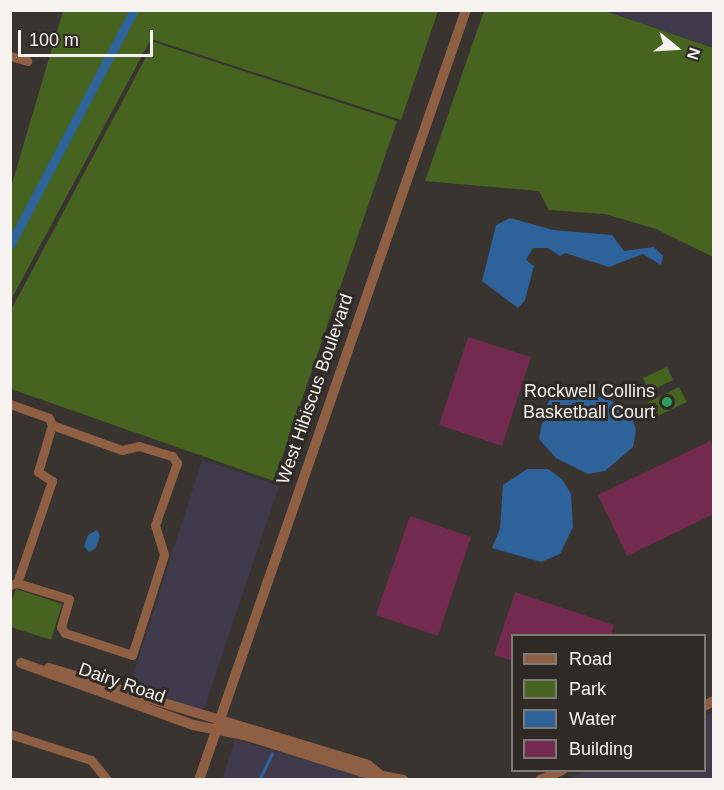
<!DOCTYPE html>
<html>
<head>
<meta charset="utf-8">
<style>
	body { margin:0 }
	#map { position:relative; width:724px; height:790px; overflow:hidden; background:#393430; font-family:Helvetica,sans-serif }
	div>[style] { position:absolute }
	.commercial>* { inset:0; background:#3e3a4b }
	.green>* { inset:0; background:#476320 }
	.water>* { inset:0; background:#2d629a }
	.stream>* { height:3px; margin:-1.5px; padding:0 1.5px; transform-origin:1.5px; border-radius:1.5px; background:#2d629a }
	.canal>* { height:9px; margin:-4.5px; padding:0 4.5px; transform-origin:4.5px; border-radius:4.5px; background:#2d629a }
	.building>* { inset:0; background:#722b4e }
	.minor>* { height:9px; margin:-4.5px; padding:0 4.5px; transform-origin:4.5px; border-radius:4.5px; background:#8f5f43 }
	.tertiary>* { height:10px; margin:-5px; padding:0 5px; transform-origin:5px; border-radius:5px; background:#8f5f43 }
	.dots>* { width:16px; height:16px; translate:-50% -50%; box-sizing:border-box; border:3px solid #2f2a26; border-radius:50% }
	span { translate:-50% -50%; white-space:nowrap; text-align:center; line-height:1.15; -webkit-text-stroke:6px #2f2a26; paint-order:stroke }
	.street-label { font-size:18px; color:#f5f2ef }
	.poi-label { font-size:18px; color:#f5f2ef }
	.right { translate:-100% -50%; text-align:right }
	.frame { position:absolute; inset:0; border:12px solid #f5f2ef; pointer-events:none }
	.legend { position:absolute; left:511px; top:634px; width:195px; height:138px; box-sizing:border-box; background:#2f2a26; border:2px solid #7e7a76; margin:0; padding:8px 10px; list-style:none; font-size:18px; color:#f5f2ef }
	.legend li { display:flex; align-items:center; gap:12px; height:30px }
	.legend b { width:30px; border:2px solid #7e7a76 }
	.north { position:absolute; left:646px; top:18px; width:60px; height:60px; -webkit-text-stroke:4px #2f2a26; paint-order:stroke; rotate:108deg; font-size:16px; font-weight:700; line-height:24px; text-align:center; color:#f5f2ef }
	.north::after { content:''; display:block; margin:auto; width:21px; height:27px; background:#f5f2ef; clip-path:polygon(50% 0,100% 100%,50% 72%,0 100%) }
	.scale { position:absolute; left:18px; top:30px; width:135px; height:27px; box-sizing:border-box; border:3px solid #f5f2ef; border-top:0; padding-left:8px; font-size:18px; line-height:21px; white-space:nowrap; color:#f5f2ef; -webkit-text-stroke:4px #2f2a26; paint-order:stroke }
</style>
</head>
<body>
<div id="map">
	<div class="commercial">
		<i style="clip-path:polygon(605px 11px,713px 11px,713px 48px)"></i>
		<i style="clip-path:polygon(202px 460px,279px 486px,203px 712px,129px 688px)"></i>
		<i style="clip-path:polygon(713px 712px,713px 779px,565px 780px,585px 771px,704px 770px,705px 716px)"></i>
		<i style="clip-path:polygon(235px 739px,372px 779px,222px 780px)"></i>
	</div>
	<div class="green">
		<i style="clip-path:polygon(63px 11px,63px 10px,438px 11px,401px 120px,151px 39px,11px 300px,11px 187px)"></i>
		<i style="clip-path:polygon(484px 11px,605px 11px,713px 48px,713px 257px,656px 229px,605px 214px,549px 210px,539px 191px,425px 181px)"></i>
		<i style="clip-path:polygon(154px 42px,397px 121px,274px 481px,11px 389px,11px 310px)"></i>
		<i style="clip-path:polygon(667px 367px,673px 380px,649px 392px,643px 378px)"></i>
		<i style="clip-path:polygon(679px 387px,687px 402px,655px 417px,648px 402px)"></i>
		<i style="clip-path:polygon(16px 589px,62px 604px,51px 640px,11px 627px,11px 604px)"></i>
	</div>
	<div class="water">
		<i style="clip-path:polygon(510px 218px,553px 230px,612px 235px,624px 251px,654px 247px,663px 256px,661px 265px,643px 254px,609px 267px,565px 253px,560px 256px,548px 248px,533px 248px,526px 260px,534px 266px,525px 300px,518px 308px,482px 281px,496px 225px)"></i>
		<i style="clip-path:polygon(564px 387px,610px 400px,630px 412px,636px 430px,633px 447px,605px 471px,588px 474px,556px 458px,539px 439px,542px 423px,553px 413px,547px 405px,554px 392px)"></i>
		<i style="clip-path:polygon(527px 469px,548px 469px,562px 479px,571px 494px,573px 527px,560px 554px,541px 562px,492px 548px,500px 529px,503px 485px)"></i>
		<i style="clip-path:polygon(97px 530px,100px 536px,96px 548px,89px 552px,84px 546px,88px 535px)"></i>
	</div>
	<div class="stream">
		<i style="left:259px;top:780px;width:30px;rotate:-64deg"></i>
	</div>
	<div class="canal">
		<i style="left:10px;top:245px;width:266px;rotate:-62.2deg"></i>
	</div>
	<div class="building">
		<i style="clip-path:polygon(468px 337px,531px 357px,502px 446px,439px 425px)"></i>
		<i style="clip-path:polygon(710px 441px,714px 448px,714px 514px,627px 556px,598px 495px)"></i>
		<i style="clip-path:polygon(410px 516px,471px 537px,438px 636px,376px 615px)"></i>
		<i style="clip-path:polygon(515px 592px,614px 625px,611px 636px,513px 636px,513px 661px,494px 655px)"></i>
	</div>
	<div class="minor">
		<i style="left:10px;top:56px;width:18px;rotate:16deg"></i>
		<i style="left:10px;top:404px;width:41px;rotate:19.7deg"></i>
		<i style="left:49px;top:418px;width:8px;rotate:67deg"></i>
		<i style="left:52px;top:425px;width:74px;rotate:19.7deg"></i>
		<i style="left:122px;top:450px;width:17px;rotate:-13deg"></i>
		<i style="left:139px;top:446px;width:34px;rotate:17deg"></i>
		<i style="left:172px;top:456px;width:9px;rotate:54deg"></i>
		<i style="left:177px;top:463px;width:66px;rotate:109.5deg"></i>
		<i style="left:155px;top:525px;width:31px;rotate:73deg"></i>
		<i style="left:164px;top:555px;width:105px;rotate:107.7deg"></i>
		<i style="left:132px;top:655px;width:71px;rotate:-161.8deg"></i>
		<i style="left:65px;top:633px;width:7px;rotate:-124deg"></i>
		<i style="left:61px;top:627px;width:29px;rotate:-74deg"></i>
		<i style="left:69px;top:599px;width:54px;rotate:-162.9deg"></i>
		<i style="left:10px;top:585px;width:7px;rotate:-16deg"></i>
		<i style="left:17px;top:583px;width:108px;rotate:-71.1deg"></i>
		<i style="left:52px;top:481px;width:17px;rotate:-147deg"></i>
		<i style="left:38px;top:472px;width:49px;rotate:-73.4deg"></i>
		<i style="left:10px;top:734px;width:85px;rotate:17.8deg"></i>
		<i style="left:91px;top:760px;width:26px;rotate:51deg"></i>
	</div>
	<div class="tertiary">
		<i style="left:21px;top:663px;width:183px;rotate:19.8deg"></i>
		<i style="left:193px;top:725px;width:52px;rotate:11.1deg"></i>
		<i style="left:244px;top:735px;width:124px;rotate:17.4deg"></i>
		<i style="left:362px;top:772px;width:42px;rotate:11deg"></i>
		<i style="left:49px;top:668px;width:333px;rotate:16.9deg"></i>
		<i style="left:368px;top:765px;width:13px;rotate:39deg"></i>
		<i style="left:704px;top:706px;width:11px;rotate:-27deg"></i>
		<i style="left:199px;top:780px;width:815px;rotate:-70.88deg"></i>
		<i style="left:540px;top:780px;width:24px;rotate:-24deg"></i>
	</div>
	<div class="dots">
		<i style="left:667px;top:402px;background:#2e9e5b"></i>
	</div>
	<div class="street-label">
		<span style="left:315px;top:389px;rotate:-71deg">West Hibiscus Boulevard</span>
		<span style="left:122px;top:683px;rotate:19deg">Dairy Road</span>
	</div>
	<div class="poi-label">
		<span class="right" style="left:655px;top:402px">Rockwell Collins<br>Basketball Court</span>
	</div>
	<div class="frame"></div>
	<ul class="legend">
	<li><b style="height:8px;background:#8f5f43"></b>Road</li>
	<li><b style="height:16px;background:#476320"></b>Park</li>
	<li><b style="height:16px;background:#2d629a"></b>Water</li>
	<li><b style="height:16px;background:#722b4e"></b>Building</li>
	</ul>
	<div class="north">N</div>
	<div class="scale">100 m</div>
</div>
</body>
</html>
